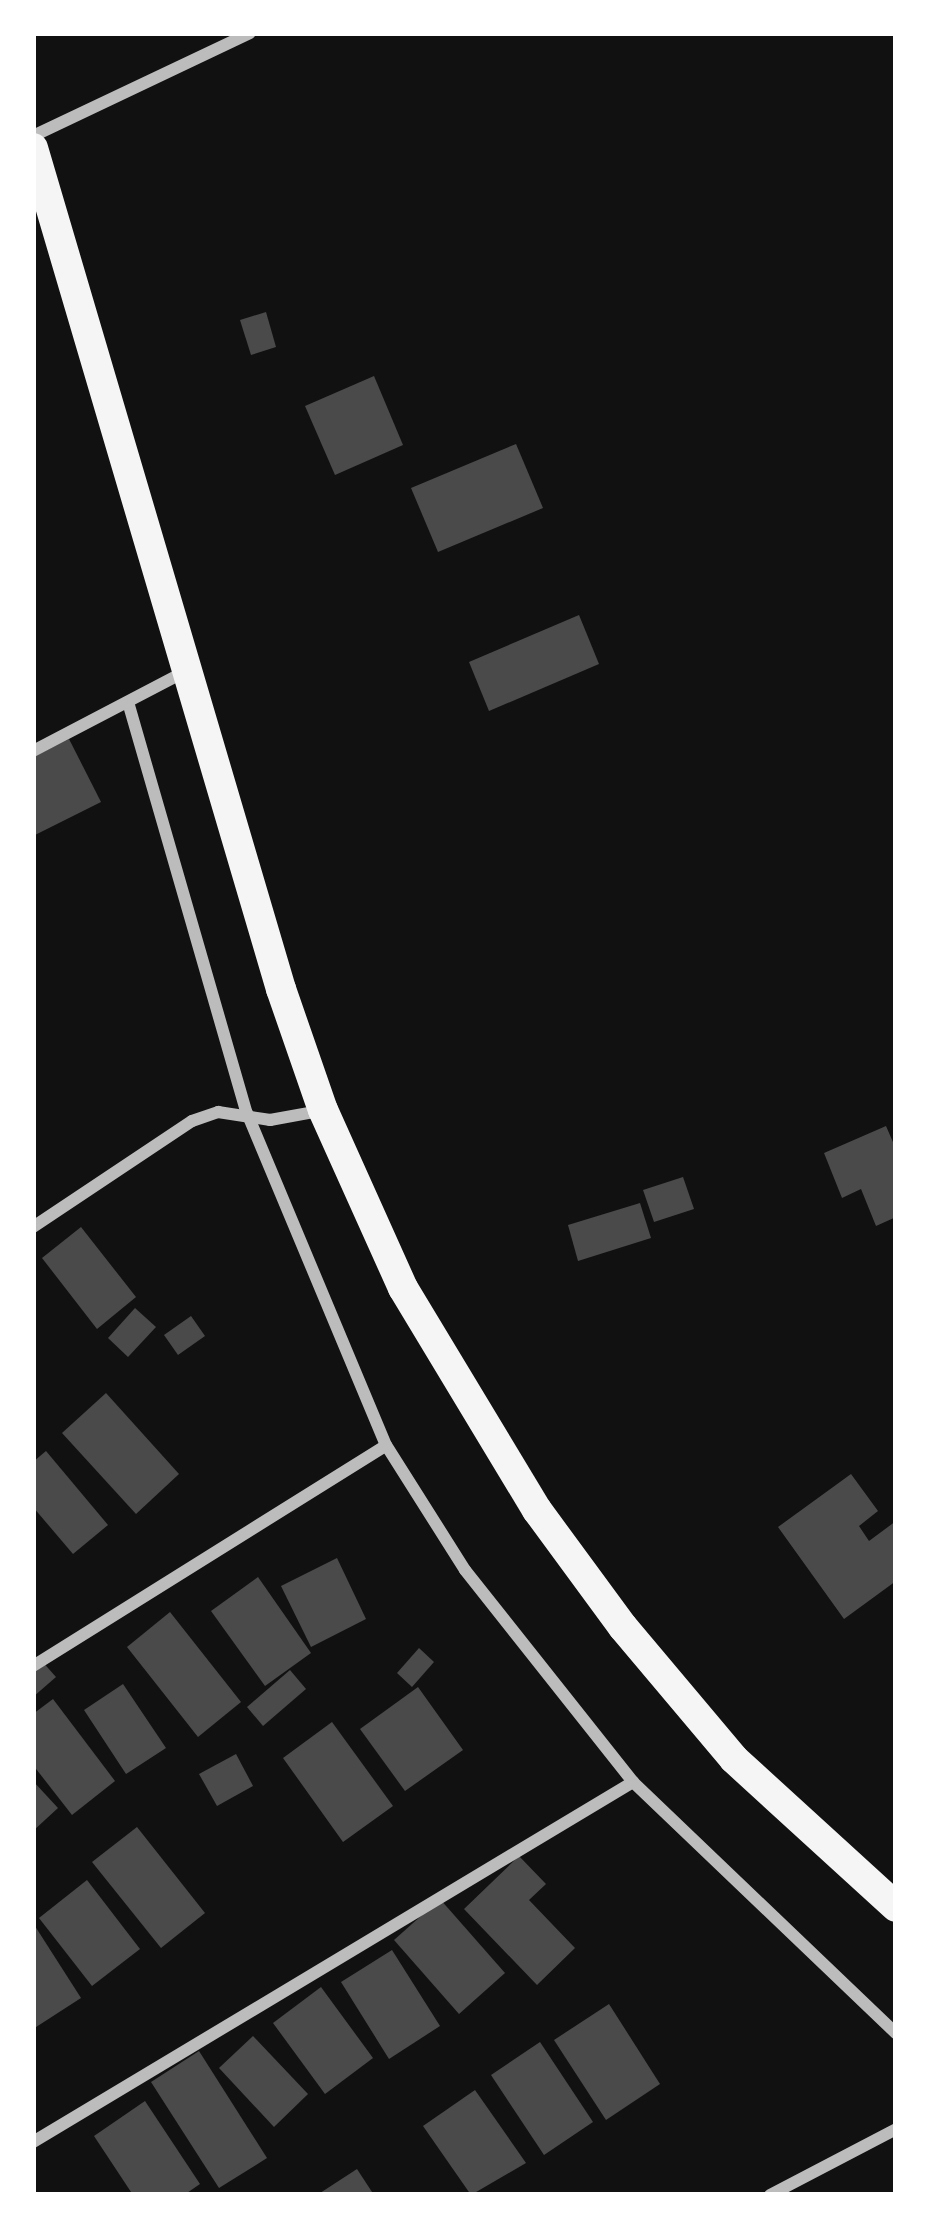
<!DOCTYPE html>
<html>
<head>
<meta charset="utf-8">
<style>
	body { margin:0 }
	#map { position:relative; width:929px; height:2228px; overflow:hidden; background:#111; font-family:Arial,sans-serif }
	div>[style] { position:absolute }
	.building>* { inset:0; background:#4a4a4a }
	.minor>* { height:12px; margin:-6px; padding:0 6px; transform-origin:6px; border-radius:6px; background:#bcbcbc }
	.trunk>* { height:30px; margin:-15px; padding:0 15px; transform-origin:15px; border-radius:15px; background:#f5f5f5 }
	span { translate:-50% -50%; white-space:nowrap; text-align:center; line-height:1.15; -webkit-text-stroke:12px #fff; paint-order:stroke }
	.frame { position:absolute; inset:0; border:36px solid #fff; pointer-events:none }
</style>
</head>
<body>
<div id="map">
	<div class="building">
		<i style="clip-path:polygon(266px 312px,276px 347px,251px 355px,240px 320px)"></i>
		<i style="clip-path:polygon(374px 376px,403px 445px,335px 475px,305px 406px)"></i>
		<i style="clip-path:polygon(516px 444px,543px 508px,438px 552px,411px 488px)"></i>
		<i style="clip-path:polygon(579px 615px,599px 664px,489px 711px,469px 662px)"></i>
		<i style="clip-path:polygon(69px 739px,101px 802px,33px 836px,33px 757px)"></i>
		<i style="clip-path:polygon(886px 1126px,896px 1149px,896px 1217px,876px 1226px,861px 1189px,842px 1198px,824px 1153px)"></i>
		<i style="clip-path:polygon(683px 1177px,694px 1209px,654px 1222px,643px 1190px)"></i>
		<i style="clip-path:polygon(640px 1203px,651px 1238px,578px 1261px,568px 1225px)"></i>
		<i style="clip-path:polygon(81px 1227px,136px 1297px,97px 1329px,42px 1258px)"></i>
		<i style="clip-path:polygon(135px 1308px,156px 1327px,128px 1357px,108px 1338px)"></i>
		<i style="clip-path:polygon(191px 1316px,205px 1336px,178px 1355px,164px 1335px)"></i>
		<i style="clip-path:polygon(106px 1393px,179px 1474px,136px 1514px,62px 1433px)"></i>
		<i style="clip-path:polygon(46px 1451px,108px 1525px,73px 1554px,33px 1507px,33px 1462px)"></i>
		<i style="clip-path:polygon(851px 1474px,878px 1511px,859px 1526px,869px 1541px,896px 1521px,896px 1581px,844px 1619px,778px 1527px)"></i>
		<i style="clip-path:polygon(337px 1558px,366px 1619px,311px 1647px,281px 1586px)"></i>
		<i style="clip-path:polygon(258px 1577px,311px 1653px,265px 1686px,211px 1611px)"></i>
		<i style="clip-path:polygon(170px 1612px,241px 1702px,198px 1737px,127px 1647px)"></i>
		<i style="clip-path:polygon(419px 1648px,434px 1662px,412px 1687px,397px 1673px)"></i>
		<i style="clip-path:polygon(40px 1659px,56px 1677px,33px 1697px,33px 1665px)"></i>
		<i style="clip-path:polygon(290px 1670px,306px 1689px,263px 1726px,247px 1707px)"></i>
		<i style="clip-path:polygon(123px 1684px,166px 1748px,126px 1774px,84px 1710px)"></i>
		<i style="clip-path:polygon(418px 1687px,463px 1750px,405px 1791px,360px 1729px)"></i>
		<i style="clip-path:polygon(53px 1699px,115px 1781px,72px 1815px,33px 1765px,33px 1714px)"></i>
		<i style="clip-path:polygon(332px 1722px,393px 1806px,343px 1842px,283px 1758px)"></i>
		<i style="clip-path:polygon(236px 1754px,253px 1786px,217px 1806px,199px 1774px)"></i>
		<i style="clip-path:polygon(33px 1781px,58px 1808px,33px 1831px)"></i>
		<i style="clip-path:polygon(137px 1827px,205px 1913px,161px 1948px,92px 1862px)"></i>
		<i style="clip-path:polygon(519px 1856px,546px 1884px,529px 1900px,575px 1948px,537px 1985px,464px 1909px)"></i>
		<i style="clip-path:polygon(87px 1880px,140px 1949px,92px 1986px,39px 1918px)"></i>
		<i style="clip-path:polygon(440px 1899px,505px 1973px,459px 2014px,394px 1940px)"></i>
		<i style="clip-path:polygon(33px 1923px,81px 1998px,33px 2029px)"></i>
		<i style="clip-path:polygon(392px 1950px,440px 2026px,389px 2059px,341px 1982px)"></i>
		<i style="clip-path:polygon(321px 1987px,373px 2058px,325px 2094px,273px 2023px)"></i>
		<i style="clip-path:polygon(609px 2004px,660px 2084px,606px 2120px,554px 2040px)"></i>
		<i style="clip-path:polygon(253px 2036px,308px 2094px,274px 2127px,219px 2068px)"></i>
		<i style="clip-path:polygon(540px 2042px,593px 2122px,544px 2155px,491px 2075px)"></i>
		<i style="clip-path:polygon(199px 2051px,267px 2158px,219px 2188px,151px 2082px)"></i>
		<i style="clip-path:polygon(475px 2090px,526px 2163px,471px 2195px,423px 2126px)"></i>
		<i style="clip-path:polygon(145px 2101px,200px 2184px,184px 2195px,133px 2195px,94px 2136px)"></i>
		<i style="clip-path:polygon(357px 2169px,374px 2195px,317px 2195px)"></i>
	</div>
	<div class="minor">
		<i style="left:33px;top:136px;width:240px;rotate:-25.4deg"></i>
		<i style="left:128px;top:702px;width:428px;rotate:73.9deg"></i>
		<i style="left:247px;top:1113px;width:360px;rotate:67.3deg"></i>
		<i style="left:386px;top:1445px;width:148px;rotate:57.7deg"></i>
		<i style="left:465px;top:1570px;width:270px;rotate:51.6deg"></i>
		<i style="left:633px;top:1782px;width:364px;rotate:43.7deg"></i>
		<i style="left:33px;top:751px;width:173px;rotate:-27.6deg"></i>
		<i style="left:33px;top:1227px;width:191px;rotate:-33.7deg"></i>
		<i style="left:192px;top:1121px;width:28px;rotate:-19deg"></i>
		<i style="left:218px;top:1112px;width:53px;rotate:8.7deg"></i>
		<i style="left:270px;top:1120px;width:51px;rotate:-10.2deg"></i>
		<i style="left:33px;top:1666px;width:416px;rotate:-32deg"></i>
		<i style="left:33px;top:2142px;width:700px;rotate:-30.96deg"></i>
		<i style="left:770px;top:2195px;width:142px;rotate:-27.6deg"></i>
	</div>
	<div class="trunk">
		<i style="left:33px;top:148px;width:877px;rotate:73.57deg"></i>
		<i style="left:281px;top:989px;width:128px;rotate:70.9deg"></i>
		<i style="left:323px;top:1110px;width:195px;rotate:65.8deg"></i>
		<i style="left:403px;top:1288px;width:259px;rotate:58.9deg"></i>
		<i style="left:537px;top:1510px;width:145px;rotate:53.7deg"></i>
		<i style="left:623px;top:1627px;width:172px;rotate:49.9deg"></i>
		<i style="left:734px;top:1759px;width:219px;rotate:42.4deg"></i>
	</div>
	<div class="frame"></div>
</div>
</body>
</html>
